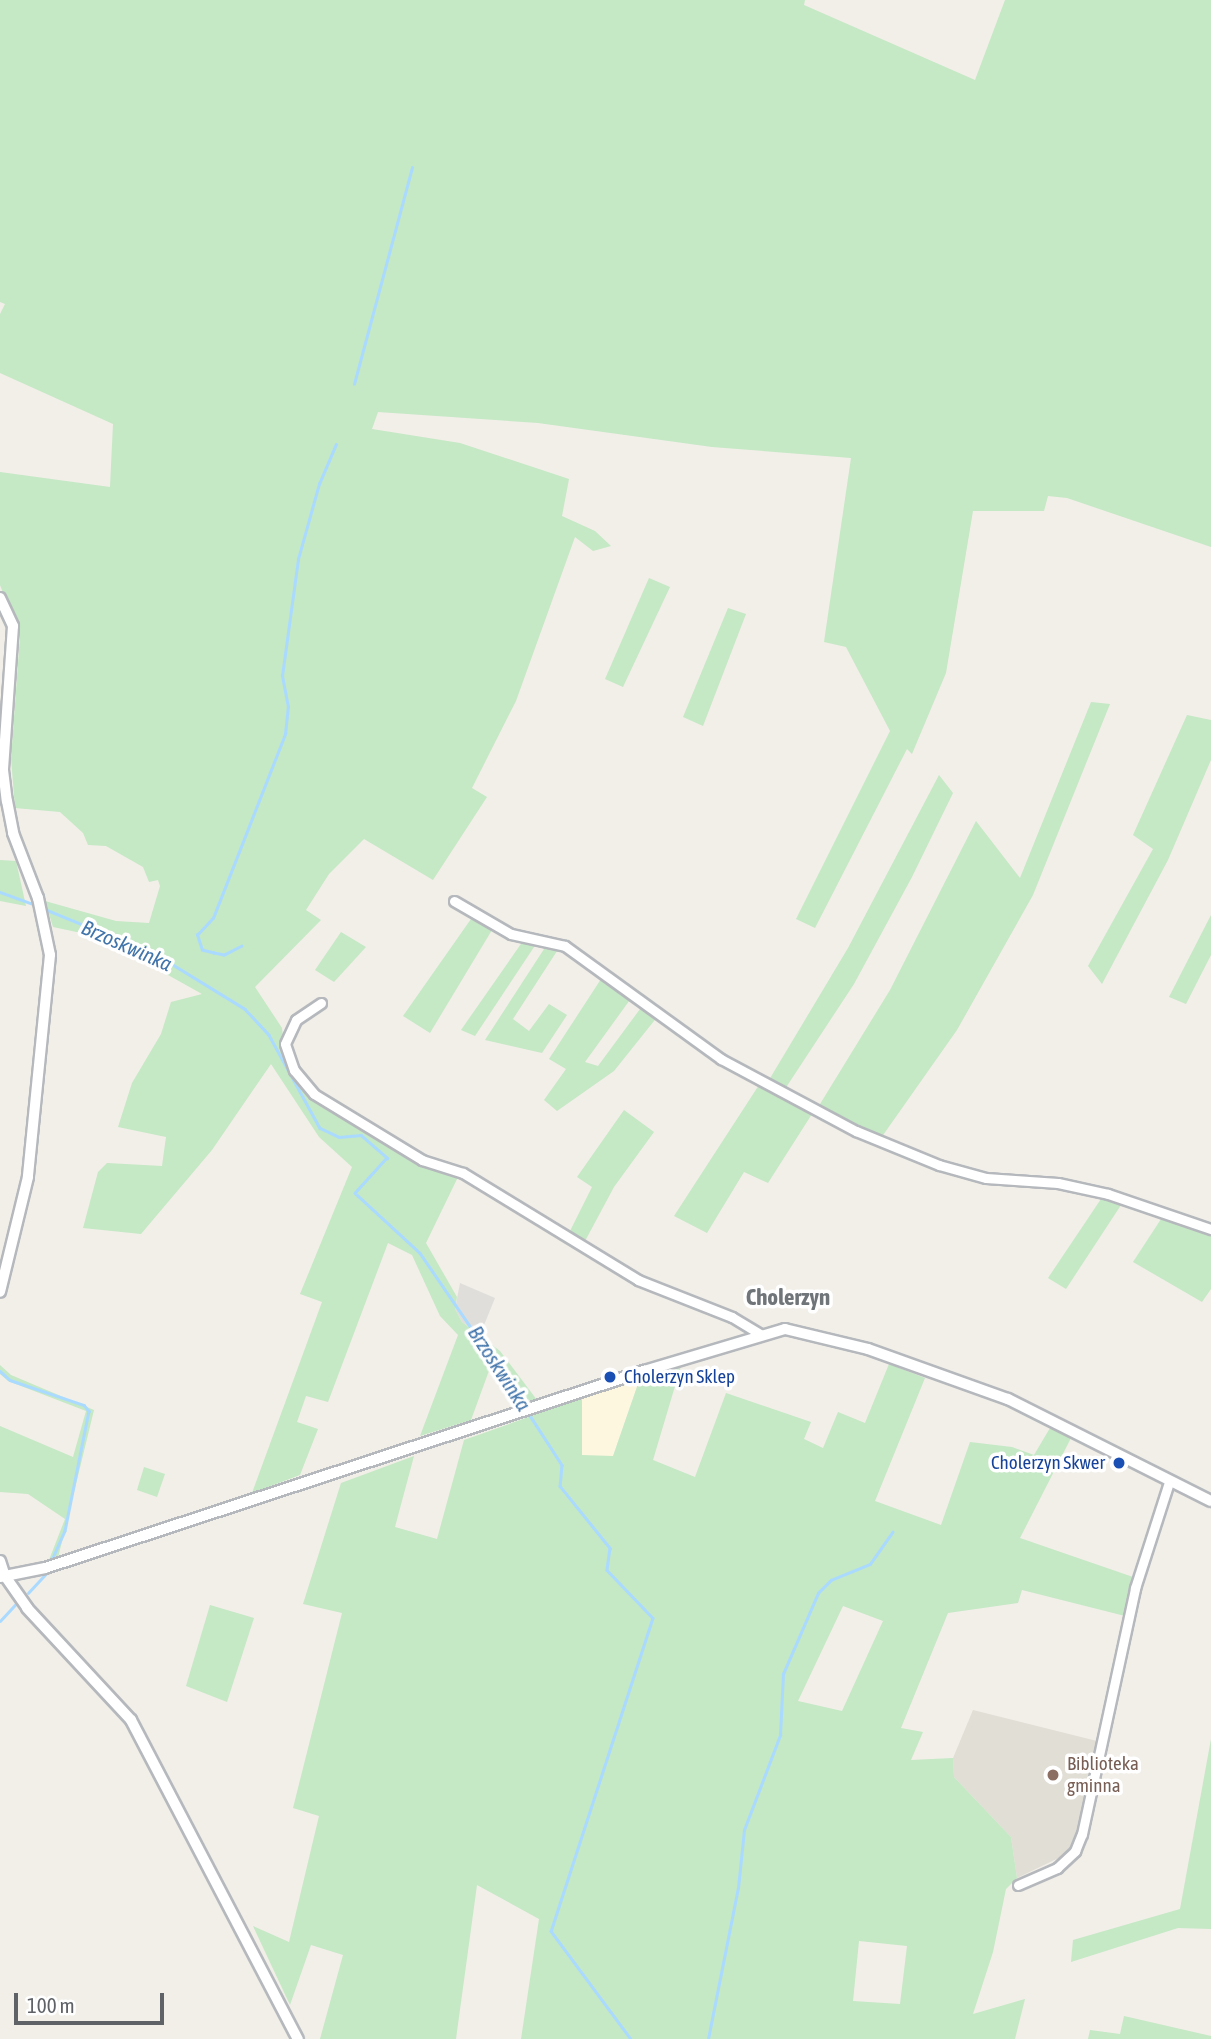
<!DOCTYPE html>
<html>
<head>
<meta charset="utf-8">
<style>
	body { margin:0 }
	#map { position:relative; width:1211px; height:2039px; overflow:hidden; background:#f1efe8; font-family:"Asap Condensed",sans-serif }
	div>[style] { position:absolute }
	.commercial>* { inset:0; background:#fef7e0 }
	.industrial>* { inset:0; background:#e0deda }
	.education>* { inset:0; background:#e1ded6 }
	.green>* { inset:0; background:#c5e8c5 }
	.stream>* { height:2.5px; margin:-1.25px; padding:0 1.25px; transform-origin:1.25px; border-radius:1.25px; background:#aadaff }
	.roads { filter:drop-shadow(2px 0 #b5b8bc) drop-shadow(-2px 0 #b5b8bc) drop-shadow(0 2px #b5b8bc) drop-shadow(0 -2px #b5b8bc) }
	.minor>* { height:9px; margin:-4.5px; padding:0 4.5px; transform-origin:4.5px; border-radius:4.5px; background:#fff }
	.tertiary>* { height:10px; margin:-5px; padding:0 5px; transform-origin:5px; border-radius:5px; background:#fff }
	.dots>* { width:19px; height:19px; translate:-50% -50%; box-sizing:border-box; border:4px solid #fff; border-radius:50% }
	span { translate:-50% -50%; white-space:nowrap; text-align:center; line-height:1.15; -webkit-text-stroke:7px #fff; paint-order:stroke }
	.transit-label { font-size:19px; color:#164399 }
	.left { translate:0 -50%; text-align:left }
	.right { translate:-100% -50%; text-align:right }
	.education-label { font-size:19px; color:#785e54 }
	.water-label { font-size:21px; color:#4174aa; font-style:italic }
	.quarter-label { font-size:23px; color:#70757a; font-weight:700 }
	.scale { position:absolute; left:14px; top:1993px; width:150px; height:32px; box-sizing:border-box; border:4px solid #5f6368; border-top:0; padding-left:9px; font-size:21px; line-height:24px; white-space:nowrap; color:#5f6368; -webkit-text-stroke:5px #fff; paint-order:stroke }
</style>
</head>
<body>
<div id="map">
	<div class="commercial">
		<i style="clip-path:polygon(639px 1381px,613px 1456px,582px 1456px,582px 1398px)"></i>
	</div>
	<div class="industrial">
		<i style="clip-path:polygon(460px 1283px,495px 1298px,480px 1335px,462px 1322px,455px 1309px)"></i>
	</div>
	<div class="education">
		<i style="clip-path:polygon(973px 1710px,1097px 1741px,1078px 1836px,1067px 1854px,1017px 1878px,1011px 1837px,954px 1777px,953px 1758px)"></i>
	</div>
	<div class="green">
		<i style="clip-path:polygon(0 0,805px 0,804px 5px,975px 80px,1005px 0,1211px 0,1211px 547px,1067px 498px,1048px 496px,1044px 511px,973px 511px,946px 673px,912px 754px,907px 749px,815px 928px,796px 919px,890px 731px,846px 647px,824px 642px,851px 458px,712px 447px,538px 423px,378px 412px,372px 429px,460px 443px,569px 479px,562px 516px,595px 531px,611px 546px,593px 551px,575px 537px,516px 701px,472px 788px,487px 797px,433px 880px,364px 839px,329px 874px,306px 910px,321px 920px,255px 987px,282px 1028px,286px 1060px,313px 1097px,417px 1164px,458px 1177px,426px 1243px,457px 1297px,455px 1309px,462px 1322px,500px 1351px,537px 1400px,516px 1406px,490px 1368px,471px 1420px,420px 1436px,458px 1335px,440px 1316px,412px 1255px,388px 1243px,328px 1402px,306px 1396px,297px 1422px,318px 1429px,300px 1475px,252px 1493px,322px 1302px,300px 1294px,352px 1167px,319px 1137px,271px 1064px,212px 1150px,141px 1234px,83px 1228px,98px 1172px,107px 1163px,162px 1166px,166px 1137px,118px 1127px,132px 1083px,161px 1034px,171px 1002px,202px 994px,100px 937px,53px 927px,45px 901px,116px 921px,149px 923px,160px 886px,158px 880px,149px 882px,143px 867px,106px 846px,88px 845px,83px 833px,60px 812px,15px 808px,11px 758px,20px 636px,0 585px,0 472px,110px 487px,113px 424px,0 373px,0 314px,5px 304px,0 302px)"></i>
		<i style="clip-path:polygon(649px 578px,670px 587px,623px 687px,605px 679px)"></i>
		<i style="clip-path:polygon(728px 608px,746px 614px,703px 726px,683px 717px)"></i>
		<i style="clip-path:polygon(1091px 702px,1110px 704px,1033px 895px,957px 1030px,881px 1138px,817px 1109px,890px 990px,976px 821px,1020px 878px)"></i>
		<i style="clip-path:polygon(1187px 715px,1211px 720px,1211px 760px,1168px 860px,1102px 984px,1088px 966px,1153px 849px,1133px 835px)"></i>
		<i style="clip-path:polygon(939px 775px,953px 793px,912px 877px,854px 984px,785px 1089px,769px 1080px,848px 948px)"></i>
		<i style="clip-path:polygon(0 860px,16px 861px,26px 906px,0 901px)"></i>
		<i style="clip-path:polygon(1211px 915px,1211px 955px,1186px 1004px,1169px 997px)"></i>
		<i style="clip-path:polygon(471px 919px,492px 930px,430px 1033px,403px 1016px)"></i>
		<i style="clip-path:polygon(341px 932px,366px 947px,334px 982px,315px 970px)"></i>
		<i style="clip-path:polygon(523px 941px,536px 944px,475px 1036px,461px 1030px)"></i>
		<i style="clip-path:polygon(546px 946px,559px 948px,513px 1019px,529px 1031px,549px 1004px,567px 1015px,542px 1053px,485px 1040px)"></i>
		<i style="clip-path:polygon(603px 976px,632px 997px,585px 1062px,598px 1066px,643px 1005px,658px 1016px,614px 1071px,557px 1111px,544px 1100px,566px 1069px,549px 1059px)"></i>
		<i style="clip-path:polygon(759px 1085px,812px 1114px,768px 1183px,744px 1172px,707px 1233px,674px 1216px)"></i>
		<i style="clip-path:polygon(624px 1110px,654px 1132px,614px 1187px,584px 1243px,569px 1233px,592px 1187px,577px 1177px)"></i>
		<i style="clip-path:polygon(1103px 1196px,1123px 1202px,1066px 1289px,1048px 1278px)"></i>
		<i style="clip-path:polygon(1163px 1216px,1211px 1233px,1211px 1289px,1202px 1302px,1133px 1262px)"></i>
		<i style="clip-path:polygon(evenodd,889px 1364px,925px 1378px,875px 1501px,941px 1525px,970px 1442px,1012px 1447px,1034px 1455px,1050px 1428px,1071px 1438px,1020px 1538px,1133px 1577px,1125px 1616px,1022px 1590px,1018px 1603px,948px 1613px,901px 1728px,923px 1732px,911px 1760px,953px 1758px,954px 1777px,1011px 1837px,1017px 1878px,1006px 1889px,993px 1952px,973px 2014px,1025px 1999px,1015px 2039px,521px 2039px,539px 1919px,477px 1885px,456px 2039px,320px 2039px,343px 1955px,311px 1945px,290px 2005px,253px 1926px,289px 1942px,319px 1816px,293px 1808px,342px 1613px,303px 1604px,341px 1483px,414px 1456px,395px 1527px,437px 1539px,464px 1440px,582px 1398px,582px 1455px,613px 1456px,639px 1381px,681px 1366px,653px 1460px,695px 1477px,726px 1393px,811px 1422px,804px 1439px,823px 1448px,838px 1412px,865px 1423px,889px 1364px,843px 1606px,883px 1621px,842px 1711px,798px 1701px,843px 1606px,889px 1364px,859px 1941px,907px 1946px,900px 2004px,853px 2001px,859px 1941px)"></i>
		<i style="clip-path:polygon(0 1365px,11px 1375px,94px 1410px,58px 1558px,49px 1560px,65px 1519px,28px 1494px,0 1492px,0 1426px,73px 1457px,86px 1411px,8px 1381px,0 1374px)"></i>
		<i style="clip-path:polygon(144px 1467px,165px 1474px,157px 1497px,137px 1490px)"></i>
		<i style="clip-path:polygon(210px 1605px,254px 1618px,227px 1702px,186px 1686px)"></i>
		<i style="clip-path:polygon(1211px 1739px,1211px 1929px,1178px 1928px,1071px 1962px,1073px 1940px,1180px 1909px)"></i>
		<i style="clip-path:polygon(1124px 2016px,1211px 2036px,1211px 2039px,1088px 2039px,1090px 2030px,1120px 2034px)"></i>
	</div>
	<div class="stream">
		<i style="left:354px;top:384px;width:224px;rotate:-75deg"></i>
		<i style="left:0;top:892px;width:38px;rotate:20deg"></i>
		<i style="left:42px;top:908px;width:126px;rotate:22.3deg"></i>
		<i style="left:159px;top:956px;width:101px;rotate:31.6deg"></i>
		<i style="left:245px;top:1009px;width:35px;rotate:47deg"></i>
		<i style="left:269px;top:1035px;width:106px;rotate:61.3deg"></i>
		<i style="left:320px;top:1128px;width:21px;rotate:25deg"></i>
		<i style="left:339px;top:1137px;width:22px;rotate:-5deg"></i>
		<i style="left:361px;top:1135px;width:35px;rotate:41deg"></i>
		<i style="left:387px;top:1158px;width:47px;rotate:132.4deg"></i>
		<i style="left:355px;top:1193px;width:88px;rotate:42.7deg"></i>
		<i style="left:420px;top:1253px;width:184px;rotate:55.6deg"></i>
		<i style="left:242px;top:946px;width:20px;rotate:153deg"></i>
		<i style="left:224px;top:955px;width:10px;rotate:-169deg"></i>
		<i style="left:214px;top:953px;width:12px;rotate:-166deg"></i>
		<i style="left:202px;top:950px;width:16px;rotate:-108deg"></i>
		<i style="left:197px;top:935px;width:23px;rotate:-47deg"></i>
		<i style="left:213px;top:918px;width:198px;rotate:-68.6deg"></i>
		<i style="left:285px;top:734px;width:27px;rotate:-84deg"></i>
		<i style="left:288px;top:707px;width:32px;rotate:-101deg"></i>
		<i style="left:282px;top:676px;width:118px;rotate:-82.2deg"></i>
		<i style="left:298px;top:559px;width:78px;rotate:-74.4deg"></i>
		<i style="left:319px;top:484px;width:43px;rotate:-67deg"></i>
		<i style="left:0;top:1371px;width:13px;rotate:42deg"></i>
		<i style="left:10px;top:1380px;width:78px;rotate:18.7deg"></i>
		<i style="left:84px;top:1405px;width:8px;rotate:50deg"></i>
		<i style="left:89px;top:1411px;width:122px;rotate:101.3deg"></i>
		<i style="left:65px;top:1531px;width:30px;rotate:114deg"></i>
		<i style="left:529px;top:1414px;width:61px;rotate:57.1deg"></i>
		<i style="left:562px;top:1465px;width:21px;rotate:95deg"></i>
		<i style="left:560px;top:1486px;width:80px;rotate:51.1deg"></i>
		<i style="left:610px;top:1548px;width:22px;rotate:98deg"></i>
		<i style="left:607px;top:1570px;width:66px;rotate:46.2deg"></i>
		<i style="left:653px;top:1618px;width:329px;rotate:108deg"></i>
		<i style="left:551px;top:1931px;width:134px;rotate:53.5deg"></i>
		<i style="left:28px;top:1593px;width:25px;rotate:-47deg"></i>
		<i style="left:0;top:1621px;width:26px;rotate:-47deg"></i>
		<i style="left:708px;top:2039px;width:154px;rotate:-78.8deg"></i>
		<i style="left:738px;top:1888px;width:58px;rotate:-84.1deg"></i>
		<i style="left:744px;top:1830px;width:102px;rotate:-69.2deg"></i>
		<i style="left:780px;top:1735px;width:61px;rotate:-87.2deg"></i>
		<i style="left:783px;top:1674px;width:88px;rotate:-66.6deg"></i>
		<i style="left:818px;top:1593px;width:18px;rotate:-45deg"></i>
		<i style="left:831px;top:1580px;width:42px;rotate:-22.3deg"></i>
		<i style="left:870px;top:1564px;width:39px;rotate:-55deg"></i>
	</div>
	<div class="roads">
		<div class="minor">
			<i style="left:454px;top:901px;width:66px;rotate:30.1deg"></i>
			<i style="left:511px;top:934px;width:55px;rotate:12.5deg"></i>
			<i style="left:565px;top:946px;width:193px;rotate:35.9deg"></i>
			<i style="left:721px;top:1059px;width:153px;rotate:28.1deg"></i>
			<i style="left:856px;top:1131px;width:90px;rotate:22.3deg"></i>
			<i style="left:939px;top:1165px;width:49px;rotate:15.5deg"></i>
			<i style="left:986px;top:1178px;width:72px;rotate:4deg"></i>
			<i style="left:1058px;top:1183px;width:51px;rotate:12.4deg"></i>
			<i style="left:1108px;top:1194px;width:109px;rotate:18.8deg"></i>
			<i style="left:321px;top:1003px;width:30px;rotate:146deg"></i>
			<i style="left:296px;top:1020px;width:26px;rotate:115deg"></i>
			<i style="left:285px;top:1044px;width:28px;rotate:71deg"></i>
			<i style="left:294px;top:1070px;width:31px;rotate:50deg"></i>
			<i style="left:314px;top:1094px;width:127px;rotate:31.4deg"></i>
			<i style="left:422px;top:1160px;width:43px;rotate:17.6deg"></i>
			<i style="left:463px;top:1173px;width:205px;rotate:31.4deg"></i>
			<i style="left:638px;top:1280px;width:101px;rotate:21.5deg"></i>
			<i style="left:732px;top:1317px;width:35px;rotate:31deg"></i>
			<i style="left:1018px;top:1885px;width:43px;rotate:-23.6deg"></i>
			<i style="left:1057px;top:1868px;width:25px;rotate:-43deg"></i>
			<i style="left:1075px;top:1851px;width:18px;rotate:-68deg"></i>
			<i style="left:1082px;top:1834px;width:252px;rotate:-77.8deg"></i>
			<i style="left:1135px;top:1588px;width:111px;rotate:-72.2deg"></i>
		</div>
		<div class="tertiary">
			<i style="left:0;top:598px;width:31px;rotate:65deg"></i>
			<i style="left:13px;top:626px;width:144px;rotate:94deg"></i>
			<i style="left:3px;top:770px;width:31px;rotate:83deg"></i>
			<i style="left:7px;top:801px;width:33px;rotate:79deg"></i>
			<i style="left:13px;top:833px;width:70px;rotate:69deg"></i>
			<i style="left:38px;top:898px;width:58px;rotate:78.1deg"></i>
			<i style="left:50px;top:955px;width:223px;rotate:95.7deg"></i>
			<i style="left:28px;top:1177px;width:118px;rotate:103.7deg"></i>
			<i style="left:0;top:1561px;width:16px;rotate:72deg"></i>
			<i style="left:5px;top:1576px;width:39px;rotate:55deg"></i>
			<i style="left:27px;top:1608px;width:153px;rotate:47.1deg"></i>
			<i style="left:131px;top:1720px;width:360px;rotate:62.4deg"></i>
			<i style="left:0;top:1577px;width:46px;rotate:-11.3deg"></i>
			<i style="left:45px;top:1568px;width:631px;rotate:-18.21deg"></i>
			<i style="left:644px;top:1371px;width:147px;rotate:-16.6deg"></i>
			<i style="left:785px;top:1329px;width:85px;rotate:13.5deg"></i>
			<i style="left:868px;top:1349px;width:149px;rotate:19.7deg"></i>
			<i style="left:1008px;top:1399px;width:227px;rotate:26.7deg"></i>
		</div>
	</div>
	<div class="dots">
		<i style="left:610px;top:1377px;background:#1a4fb4"></i>
		<i style="left:1119px;top:1463px;background:#1a4fb4"></i>
		<i style="left:1053px;top:1775px;background:#8d6e63"></i>
	</div>
	<div class="transit-label">
		<span class="left" style="left:624px;top:1377px">Cholerzyn Sklep</span>
		<span class="right" style="left:1105px;top:1463px">Cholerzyn Skwer</span>
	</div>
	<div class="education-label">
		<span class="left" style="left:1067px;top:1775px">Biblioteka<br>gminna</span>
	</div>
	<div class="water-label">
		<span style="left:127px;top:945px;rotate:24deg">Brzoskwinka</span>
		<span style="left:500px;top:1368px;rotate:57deg">Brzoskwinka</span>
	</div>
	<div class="quarter-label">
		<span style="left:788px;top:1297px">Cholerzyn</span>
	</div>
	<div class="scale">100 m</div>
</div>
</body>
</html>
